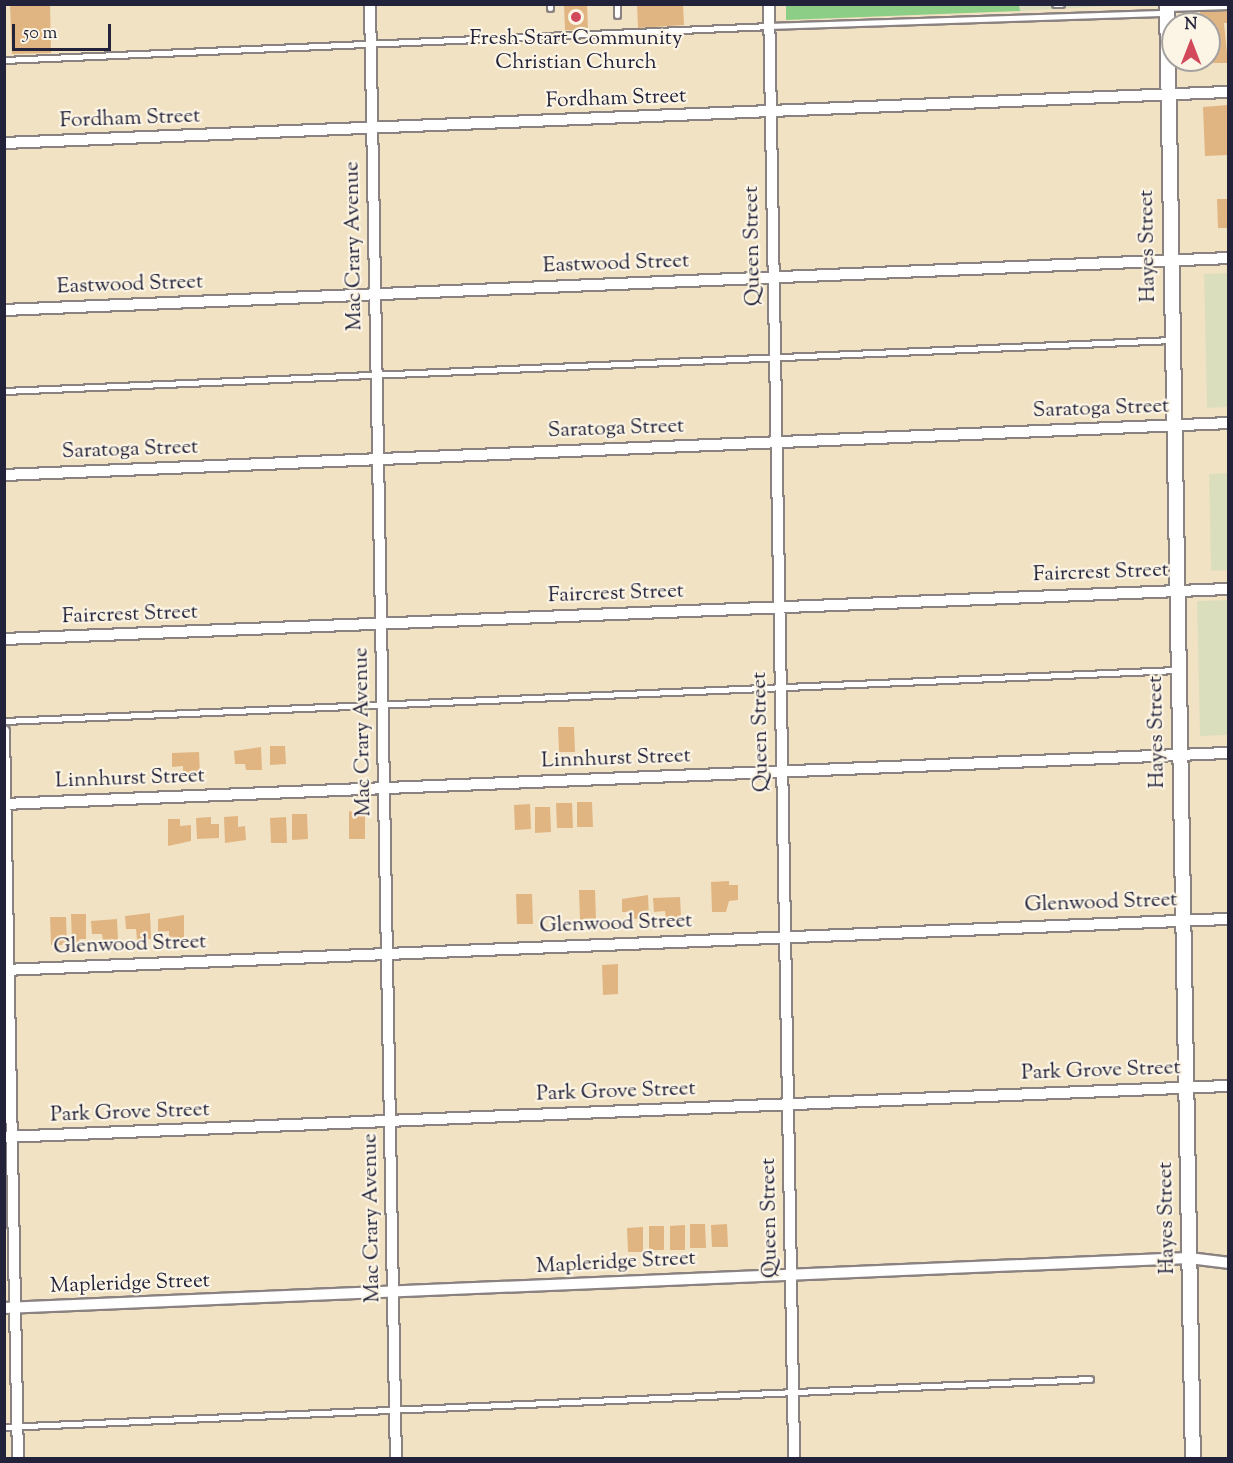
<!DOCTYPE html>
<html>
<head>
<meta charset="utf-8">
<style>
	body { margin:0 }
	#map { position:relative; width:1233px; height:1463px; overflow:hidden; background:#f2e2c4; font-family:"Sorts Mill Goudy",serif }
	div>[style] { position:absolute }
	.built>* { inset:0; background:#dbdebc }
	.green>* { inset:0; background:#8cce86 }
	.building>* { inset:0; background:#e0b581 }
	.roads { filter:drop-shadow(2px 0 #8a8280) drop-shadow(-2px 0 #8a8280) drop-shadow(0 2px #8a8280) drop-shadow(0 -2px #8a8280) }
	.service>* { height:5px; margin:-2.5px; padding:0 2.5px; transform-origin:2.5px; border-radius:2.5px; background:#fff }
	.minor>* { height:10px; margin:-5px; padding:0 5px; transform-origin:5px; border-radius:5px; background:#fff }
	.tertiary>* { height:14px; margin:-7px; padding:0 7px; transform-origin:7px; border-radius:7px; background:#fff }
	.dots>* { width:16px; height:16px; translate:-50% -50%; box-sizing:border-box; border:3px solid #fcf5e5; border-radius:50% }
	span { translate:-50% -50%; white-space:nowrap; text-align:center; line-height:1.15; -webkit-text-stroke:4.5px #fcf5e5; paint-order:stroke }
	.poi-label { font-size:21px; color:#22223b }
	.street-label { font-size:21px; color:#22223b }
	.frame { position:absolute; inset:0; border:6px solid #22223b; pointer-events:none }
	.north { position:absolute; left:1161px; top:12px; width:60px; height:60px; box-sizing:border-box; background:#fcf5e5; border:2px solid #a5a1a1; border-radius:50%; rotate:0deg; font-size:16px; font-weight:700; line-height:24px; text-align:center; color:#22223b }
	.north::after { content:''; display:block; margin:auto; width:21px; height:27px; background:#d1495b; clip-path:polygon(50% 0,100% 100%,50% 72%,0 100%) }
	.scale { position:absolute; left:12px; top:24px; width:99px; height:27px; box-sizing:border-box; border:3px solid #22223b; border-top:0; padding-left:8px; font-size:18px; line-height:21px; white-space:nowrap; color:#22223b; -webkit-text-stroke:4px #fcf5e5; paint-order:stroke }
</style>
</head>
<body>
<div id="map">
	<div class="built">
		<i style="clip-path:polygon(1145px 4px,1020px 11px,1019px 5px)"></i>
		<i style="clip-path:polygon(1228px 273px,1228px 407px,1207px 408px,1204px 274px)"></i>
		<i style="clip-path:polygon(1228px 473px,1228px 570px,1211px 571px,1209px 474px)"></i>
		<i style="clip-path:polygon(1228px 600px,1228px 735px,1200px 736px,1197px 601px)"></i>
	</div>
	<div class="green">
		<i style="clip-path:polygon(1019px 4px,1020px 11px,786px 20px,786px 5px)"></i>
	</div>
	<div class="building">
		<i style="clip-path:polygon(10px 4px,50px 4px,51px 53px,12px 54px)"></i>
		<i style="clip-path:polygon(564px 4px,587px 4px,588px 31px,565px 30px)"></i>
		<i style="clip-path:polygon(637px 4px,683px 4px,684px 25px,638px 28px)"></i>
		<i style="clip-path:polygon(1228px 11px,1228px 23px,1224px 23px,1228px 63px,1202px 63px,1201px 60px,1209px 60px,1209px 24px,1200px 24px,1200px 12px)"></i>
		<i style="clip-path:polygon(1228px 105px,1228px 155px,1205px 156px,1203px 107px)"></i>
		<i style="clip-path:polygon(1217px 199px,1228px 199px,1228px 228px,1218px 228px)"></i>
		<i style="clip-path:polygon(558px 727px,574px 727px,575px 752px,559px 752px)"></i>
		<i style="clip-path:polygon(270px 746px,285px 746px,286px 764px,270px 765px)"></i>
		<i style="clip-path:polygon(261px 747px,262px 770px,246px 770px,245px 764px,235px 764px,234px 751px)"></i>
		<i style="clip-path:polygon(199px 752px,200px 773px,183px 773px,183px 766px,172px 767px,172px 753px)"></i>
		<i style="clip-path:polygon(577px 802px,592px 802px,593px 827px,577px 827px)"></i>
		<i style="clip-path:polygon(556px 803px,572px 803px,573px 828px,557px 828px)"></i>
		<i style="clip-path:polygon(530px 804px,531px 829px,515px 830px,514px 805px)"></i>
		<i style="clip-path:polygon(535px 807px,550px 807px,551px 832px,535px 833px)"></i>
		<i style="clip-path:polygon(349px 811px,365px 815px,365px 839px,349px 839px)"></i>
		<i style="clip-path:polygon(292px 814px,307px 814px,308px 839px,292px 840px)"></i>
		<i style="clip-path:polygon(238px 816px,238px 827px,245px 826px,246px 840px,225px 843px,224px 817px)"></i>
		<i style="clip-path:polygon(211px 817px,211px 824px,219px 824px,219px 838px,197px 839px,196px 818px)"></i>
		<i style="clip-path:polygon(286px 817px,287px 843px,271px 843px,270px 818px)"></i>
		<i style="clip-path:polygon(168px 819px,180px 819px,180px 826px,191px 825px,191px 841px,168px 846px)"></i>
		<i style="clip-path:polygon(729px 881px,729px 885px,738px 885px,738px 900px,729px 901px,726px 912px,712px 912px,711px 882px)"></i>
		<i style="clip-path:polygon(579px 890px,595px 890px,596px 920px,580px 920px)"></i>
		<i style="clip-path:polygon(516px 894px,532px 894px,533px 924px,517px 924px)"></i>
		<i style="clip-path:polygon(648px 895px,649px 918px,634px 919px,633px 912px,622px 912px,622px 899px)"></i>
		<i style="clip-path:polygon(680px 897px,681px 917px,666px 918px,665px 911px,654px 912px,653px 898px)"></i>
		<i style="clip-path:polygon(150px 913px,151px 939px,137px 940px,136px 929px,126px 929px,125px 916px)"></i>
		<i style="clip-path:polygon(71px 914px,86px 914px,86px 939px,79px 939px,80px 942px,72px 943px)"></i>
		<i style="clip-path:polygon(184px 915px,184px 938px,169px 938px,169px 931px,158px 932px,158px 919px)"></i>
		<i style="clip-path:polygon(50px 917px,66px 917px,67px 945px,51px 945px)"></i>
		<i style="clip-path:polygon(117px 919px,118px 940px,103px 941px,102px 934px,92px 934px,91px 921px)"></i>
		<i style="clip-path:polygon(618px 964px,618px 994px,603px 995px,602px 965px)"></i>
		<i style="clip-path:polygon(690px 1224px,705px 1224px,706px 1248px,690px 1248px)"></i>
		<i style="clip-path:polygon(727px 1224px,728px 1247px,712px 1247px,711px 1225px)"></i>
		<i style="clip-path:polygon(685px 1225px,685px 1250px,670px 1250px,670px 1226px)"></i>
		<i style="clip-path:polygon(649px 1226px,664px 1226px,664px 1250px,649px 1250px)"></i>
		<i style="clip-path:polygon(643px 1227px,643px 1252px,628px 1252px,627px 1228px)"></i>
	</div>
	<div class="roads">
		<div class="service">
			<i style="left:550px;top:4px;width:4px;rotate:90deg"></i>
			<i style="left:617px;top:4px;width:11px;rotate:90deg"></i>
			<i style="left:1055px;top:4px;width:6px"></i>
			<i style="left:1168px;top:8px;width:60px;rotate:-1.9deg"></i>
			<i style="left:4px;top:60px;width:767px;rotate:-2.54deg"></i>
			<i style="left:770px;top:26px;width:396px;rotate:-1.9deg"></i>
			<i style="left:4px;top:391px;width:1167px;rotate:-2.5deg"></i>
			<i style="left:4px;top:721px;width:1174px;rotate:-2.49deg"></i>
			<i style="left:4px;top:1427px;width:1087px;rotate:-2.53deg"></i>
		</div>
		<div class="minor">
			<i style="left:370px;top:4px;width:1454px;rotate:88.98deg"></i>
			<i style="left:769px;top:4px;width:1454px;rotate:89.01deg"></i>
			<i style="left:4px;top:143px;width:1225px;rotate:-2.39deg"></i>
			<i style="left:4px;top:310px;width:1225px;rotate:-2.43deg"></i>
			<i style="left:4px;top:475px;width:1225px;rotate:-2.43deg"></i>
			<i style="left:4px;top:639px;width:1225px;rotate:-2.34deg"></i>
			<i style="left:4px;top:731px;width:727px;rotate:88.9deg"></i>
			<i style="left:4px;top:804px;width:1225px;rotate:-2.39deg"></i>
			<i style="left:4px;top:970px;width:1225px;rotate:-2.39deg"></i>
			<i style="left:4px;top:1137px;width:1225px;rotate:-2.39deg"></i>
			<i style="left:4px;top:1308px;width:1186px;rotate:-2.42deg"></i>
			<i style="left:1189px;top:1258px;width:39px;rotate:7deg"></i>
		</div>
		<div class="tertiary">
			<i style="left:1167px;top:4px;width:1454px;rotate:88.98deg"></i>
		</div>
	</div>
	<div class="dots">
		<i style="left:576px;top:17px;background:#d1495b"></i>
	</div>
	<div class="poi-label">
		<span style="left:576px;top:51px">Fresh Start Community<br>Christian Church</span>
	</div>
	<div class="street-label">
		<span style="left:616px;top:99px;rotate:-2deg">Fordham Street</span>
		<span style="left:130px;top:119px;rotate:-2deg">Fordham Street</span>
		<span style="left:354px;top:246px;rotate:-91deg">Mac Crary Avenue</span>
		<span style="left:753px;top:246px;rotate:-91deg">Queen Street</span>
		<span style="left:1148px;top:246px;rotate:-91deg">Hayes Street</span>
		<span style="left:616px;top:264px;rotate:-2deg">Eastwood Street</span>
		<span style="left:130px;top:285px;rotate:-2deg">Eastwood Street</span>
		<span style="left:1101px;top:409px;rotate:-2deg">Saratoga Street</span>
		<span style="left:616px;top:429px;rotate:-2deg">Saratoga Street</span>
		<span style="left:130px;top:450px;rotate:-2deg">Saratoga Street</span>
		<span style="left:1101px;top:573px;rotate:-2deg">Faircrest Street</span>
		<span style="left:616px;top:594px;rotate:-2deg">Faircrest Street</span>
		<span style="left:130px;top:615px;rotate:-2deg">Faircrest Street</span>
		<span style="left:363px;top:732px;rotate:-91deg">Mac Crary Avenue</span>
		<span style="left:761px;top:732px;rotate:-91deg">Queen Street</span>
		<span style="left:1157px;top:732px;rotate:-91deg">Hayes Street</span>
		<span style="left:616px;top:759px;rotate:-2deg">Linnhurst Street</span>
		<span style="left:130px;top:779px;rotate:-2deg">Linnhurst Street</span>
		<span style="left:1101px;top:903px;rotate:-2deg">Glenwood Street</span>
		<span style="left:616px;top:924px;rotate:-2deg">Glenwood Street</span>
		<span style="left:130px;top:945px;rotate:-2deg">Glenwood Street</span>
		<span style="left:1101px;top:1071px;rotate:-2deg">Park Grove Street</span>
		<span style="left:616px;top:1092px;rotate:-2deg">Park Grove Street</span>
		<span style="left:130px;top:1113px;rotate:-2deg">Park Grove Street</span>
		<span style="left:372px;top:1218px;rotate:-91deg">Mac Crary Avenue</span>
		<span style="left:770px;top:1218px;rotate:-91deg">Queen Street</span>
		<span style="left:1167px;top:1218px;rotate:-91deg">Hayes Street</span>
		<span style="left:616px;top:1263px;rotate:-3deg">Mapleridge Street</span>
		<span style="left:130px;top:1284px;rotate:-2deg">Mapleridge Street</span>
	</div>
	<div class="frame"></div>
	<div class="north">N</div>
	<div class="scale">50 m</div>
</div>
</body>
</html>
